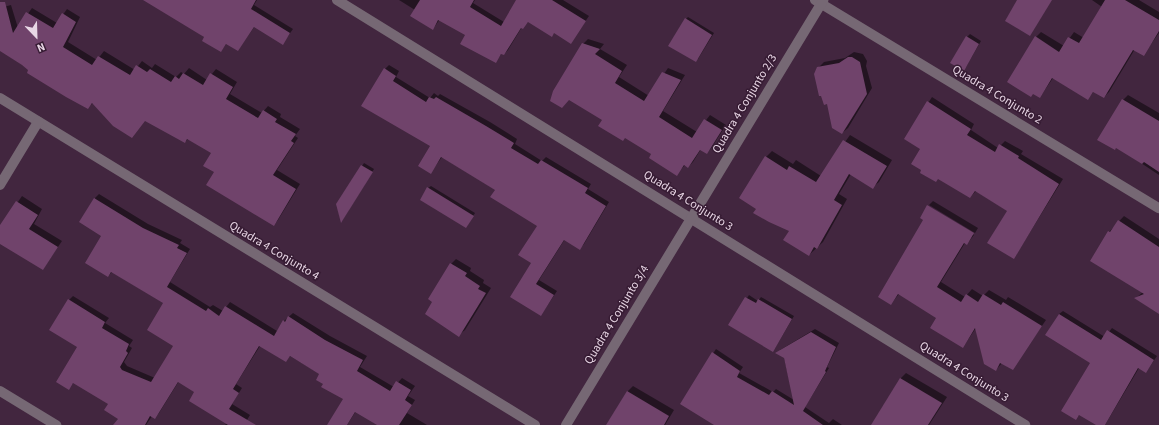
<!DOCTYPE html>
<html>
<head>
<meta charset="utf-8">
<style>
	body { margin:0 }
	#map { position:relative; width:1159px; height:425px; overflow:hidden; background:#42263f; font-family:"Source Sans 3",sans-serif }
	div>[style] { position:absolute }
	.shadow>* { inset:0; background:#0007 }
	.building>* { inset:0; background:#70436b }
	.minor>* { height:10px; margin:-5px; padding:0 5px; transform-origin:5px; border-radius:5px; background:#766874 }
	span { translate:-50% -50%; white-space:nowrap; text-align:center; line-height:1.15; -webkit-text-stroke:3px #371c34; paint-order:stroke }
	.street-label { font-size:12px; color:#e9d7e6 }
	.north { position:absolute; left:16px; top:16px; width:40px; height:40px; -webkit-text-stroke:3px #371c34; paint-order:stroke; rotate:157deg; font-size:11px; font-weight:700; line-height:16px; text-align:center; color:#e9d7e6 }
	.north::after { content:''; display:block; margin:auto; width:14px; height:18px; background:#e9d7e6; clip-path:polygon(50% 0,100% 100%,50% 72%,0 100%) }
</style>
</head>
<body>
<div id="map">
	<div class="shadow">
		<i style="clip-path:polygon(159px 0,257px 0,254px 5px,293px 29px,283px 43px,255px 26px,238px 50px,227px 43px,221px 51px)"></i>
		<i style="clip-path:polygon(399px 0,475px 0,473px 3px,504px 22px,517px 0,563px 0,589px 16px,571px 42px,555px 32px,529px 21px,522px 27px,508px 50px,504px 54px,502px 53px,495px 62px,466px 35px,440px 19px,433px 29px,415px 10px)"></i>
		<i style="clip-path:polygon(1092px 0,1139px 0,1159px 12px,1159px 33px,1143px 55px,1135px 49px,1109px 92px,1104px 97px,1094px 91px,1088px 99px,1053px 78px,1040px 97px,1036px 37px,1041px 32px,1064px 46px,1074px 32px,1084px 38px,1102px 7px)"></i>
		<i style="clip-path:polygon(11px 5px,18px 28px,32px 8px,57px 23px,67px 9px,80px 17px,68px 42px,97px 60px,104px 51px,135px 70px,142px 61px,152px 68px,155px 64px,176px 77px,181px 72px,184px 74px,189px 68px,207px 80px,216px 69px,237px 82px,230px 94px,262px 113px,268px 106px,281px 114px,280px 117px,300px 129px,295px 136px,298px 138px,277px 170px,300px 184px,278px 220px,274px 225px,215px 172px,213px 153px,188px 139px,185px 142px,146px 120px,93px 103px,87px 108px,0 50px,0 8px)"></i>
		<i style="clip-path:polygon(688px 17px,714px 33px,698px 59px,686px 19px)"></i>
		<i style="clip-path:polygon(970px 34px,981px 41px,966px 67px,967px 37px)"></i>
		<i style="clip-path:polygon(588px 39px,604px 44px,600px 49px,627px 65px,619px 77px,649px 96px,668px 68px,685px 75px,663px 111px,697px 132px,710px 115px,726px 125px,712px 147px,707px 153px,701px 149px,693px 162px,688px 167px,685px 165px,677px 174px,652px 154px,603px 120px,583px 44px)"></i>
		<i style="clip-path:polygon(854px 52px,863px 54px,867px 61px,866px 66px,872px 88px,848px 128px,842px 133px,818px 68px,824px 62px,845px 58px)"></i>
		<i style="clip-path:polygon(389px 65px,399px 71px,396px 77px,430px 98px,434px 93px,438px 96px,440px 94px,490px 122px,517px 139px,515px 144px,542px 161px,546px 157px,591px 184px,588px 189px,609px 202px,584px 244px,580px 248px,565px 239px,539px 280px,557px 291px,541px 315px,512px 297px,533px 263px,538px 226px,496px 190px,442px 157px,431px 172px,432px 146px,385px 69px)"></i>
		<i style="clip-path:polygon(1128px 95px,1159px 113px,1159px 175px,1117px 147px,1115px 149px,1123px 100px)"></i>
		<i style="clip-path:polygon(932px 97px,974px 124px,971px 130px,998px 148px,1005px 141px,1023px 151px,1021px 154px,1063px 179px,1014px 258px,1008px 211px,976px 191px,970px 197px,921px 148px,905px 139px)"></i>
		<i style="clip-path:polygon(850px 135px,892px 160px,879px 182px,873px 187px,851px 174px,839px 194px,847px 199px,823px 242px,809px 255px,791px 230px,757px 208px,766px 157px,772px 151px,793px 164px,796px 160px,821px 176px)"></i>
		<i style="clip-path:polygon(364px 163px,374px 169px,342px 221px,337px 205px)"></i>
		<i style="clip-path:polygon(431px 186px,475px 213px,466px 227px,428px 188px)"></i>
		<i style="clip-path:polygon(99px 194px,148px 224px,182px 240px,180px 243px,190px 249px,170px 282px,210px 307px,213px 305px,223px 311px,230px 302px,277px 331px,284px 321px,293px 313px,330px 336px,367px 356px,360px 367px,394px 387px,402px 378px,415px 386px,408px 396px,415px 400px,407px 413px,427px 425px,378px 425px,356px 411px,347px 425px,328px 425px,344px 399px,324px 384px,320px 374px,290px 356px,286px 361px,260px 346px,236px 384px,242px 388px,232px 404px,250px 415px,244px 425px,225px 425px,227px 423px,195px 392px,179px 381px,159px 413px,155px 418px,152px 416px,146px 425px,125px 425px,109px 404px,74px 382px,68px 388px,78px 347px,69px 300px,73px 296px,109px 318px,105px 323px,133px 340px,129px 346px,132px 348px,124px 362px,127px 366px,155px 378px,174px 345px,164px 303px,112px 272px,108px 276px,95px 198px)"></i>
		<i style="clip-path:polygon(22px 196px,42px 209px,34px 224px,62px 241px,43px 269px,0 243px,0 228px)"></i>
		<i style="clip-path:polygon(933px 201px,978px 228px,975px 233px,929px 205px)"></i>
		<i style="clip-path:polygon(928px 207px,974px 235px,967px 244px,965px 243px,941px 282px,965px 297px,972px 289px,983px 296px,989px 290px,1006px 300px,1008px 297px,1046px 320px,1012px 369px,1002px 363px,996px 370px,976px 328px,963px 347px,938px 318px,899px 294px,891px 304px,925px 219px)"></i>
		<i style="clip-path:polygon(1124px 216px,1159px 239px,1159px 313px,1136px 298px,1143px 292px,1091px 260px,1109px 232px)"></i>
		<i style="clip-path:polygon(456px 259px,471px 268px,470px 271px,484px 280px,483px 283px,491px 288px,465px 330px,459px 335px,451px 264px)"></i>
		<i style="clip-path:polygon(749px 295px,758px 301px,761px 297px,794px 316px,775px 348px,730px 325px)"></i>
		<i style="clip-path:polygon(1063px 311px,1105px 337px,1112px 328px,1157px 356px,1146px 372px,1139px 368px,1105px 425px,1098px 425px,1080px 414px,1076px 418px,1092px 362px,1059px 314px)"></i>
		<i style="clip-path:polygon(815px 329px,839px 343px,827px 367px,829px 368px,805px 407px,829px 423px,833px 419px,842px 425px,715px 425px,681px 403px,716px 349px,743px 367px,739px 373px,773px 392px,776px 389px,794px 400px,784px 358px,780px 350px)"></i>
		<i style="clip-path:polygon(906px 373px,947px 397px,929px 425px,873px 425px,901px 378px)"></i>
		<i style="clip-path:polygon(633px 386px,674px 410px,665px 425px,613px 425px,609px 422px,628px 391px)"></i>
	</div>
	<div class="building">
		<i style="clip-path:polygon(143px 0,256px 0,251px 9px,290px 33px,283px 45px,254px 27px,238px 51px,226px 44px,221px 52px,202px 41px,204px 37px)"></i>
		<i style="clip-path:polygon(420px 0,474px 0,470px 7px,501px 26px,516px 0,552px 0,586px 21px,571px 44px,554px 33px,552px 37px,528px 22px,523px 29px,521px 28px,504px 55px,501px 54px,496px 63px,460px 44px,465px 35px,438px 20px,433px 30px,410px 16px)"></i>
		<i style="clip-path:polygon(1017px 0,1052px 0,1030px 36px,1005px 21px)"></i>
		<i style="clip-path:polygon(1105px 0,1125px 0,1159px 20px,1159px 31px,1144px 56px,1133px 50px,1104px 98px,1093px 92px,1088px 100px,1052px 78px,1040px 98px,1033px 94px,1031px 97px,1007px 82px,1035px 36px,1059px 52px,1068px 37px,1079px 43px)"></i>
		<i style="clip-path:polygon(0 2px,5px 2px,13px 33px,26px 12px,53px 28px,62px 13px,76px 22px,63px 47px,92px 65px,98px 56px,130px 75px,136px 65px,147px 72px,150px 69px,171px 82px,175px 76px,179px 79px,183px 73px,203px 85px,210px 73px,233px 87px,226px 99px,258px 118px,263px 110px,277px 119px,275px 122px,296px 134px,291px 141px,294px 143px,273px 175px,296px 189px,274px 226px,206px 185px,214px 172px,203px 166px,211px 153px,187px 139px,185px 143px,145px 121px,132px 138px,113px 126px,92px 103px,88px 109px,66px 97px,27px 73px,28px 70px,22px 65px,0 51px)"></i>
		<i style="clip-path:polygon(685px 18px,712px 35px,696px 62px,668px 46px)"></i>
		<i style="clip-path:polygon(966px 36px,979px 44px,964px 71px,950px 63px)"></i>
		<i style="clip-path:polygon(582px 43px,600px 49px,595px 54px,622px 71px,615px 83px,644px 101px,662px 72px,681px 80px,659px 117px,692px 138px,704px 119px,722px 130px,707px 154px,700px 150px,688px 168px,684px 165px,677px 176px,649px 158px,651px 154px,625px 138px,623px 141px,598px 126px,602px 120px,569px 100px,562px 108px,550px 101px,553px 91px)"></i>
		<i style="clip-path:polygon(848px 57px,852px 57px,860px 62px,867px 94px,842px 134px,832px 128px,827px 104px,824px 105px,821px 96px,819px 96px,814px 74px,817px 67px,839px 63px)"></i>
		<i style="clip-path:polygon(384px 68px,396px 76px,393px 81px,426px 102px,429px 97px,434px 99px,436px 97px,486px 126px,514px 143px,511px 148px,538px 164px,541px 160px,588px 188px,585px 193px,606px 206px,580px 250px,564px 240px,536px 284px,554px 295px,541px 316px,510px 297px,531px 263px,518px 255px,537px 226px,490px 197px,495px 190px,441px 157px,431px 174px,418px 166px,430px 146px,361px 106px)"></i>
		<i style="clip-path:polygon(1122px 99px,1159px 121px,1159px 172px,1144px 162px,1142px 164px,1116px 148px,1115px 150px,1097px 140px)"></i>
		<i style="clip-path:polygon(927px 101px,971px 129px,967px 135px,995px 152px,999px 144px,1019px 156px,1018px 158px,1059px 184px,1014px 259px,987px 243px,1007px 211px,975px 191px,970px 198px,938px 179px,936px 182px,920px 173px,921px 170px,911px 164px,920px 149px,904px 139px)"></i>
		<i style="clip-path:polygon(843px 140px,887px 166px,873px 189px,849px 174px,834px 200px,842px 205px,817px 249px,814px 247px,809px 256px,783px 240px,789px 231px,769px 222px,753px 213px,756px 209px,739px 198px,765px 156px,787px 170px,789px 166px,816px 182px)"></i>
		<i style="clip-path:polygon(361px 165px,373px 172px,341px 223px,336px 204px)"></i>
		<i style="clip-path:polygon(427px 187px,474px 216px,466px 228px,420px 200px)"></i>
		<i style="clip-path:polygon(94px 198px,143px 228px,179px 245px,177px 248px,187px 253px,167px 287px,206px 311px,208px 308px,219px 316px,225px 306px,274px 336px,283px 320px,285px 322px,288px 316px,325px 340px,363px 360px,357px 371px,390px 391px,396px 381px,411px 390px,405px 400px,412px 405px,399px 425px,377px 425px,355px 412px,347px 425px,327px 425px,343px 399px,321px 387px,323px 384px,316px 380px,319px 374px,290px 356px,286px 362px,259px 346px,233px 389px,239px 393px,229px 409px,256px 425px,228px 425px,189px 401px,194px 392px,178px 382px,155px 419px,150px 416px,145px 425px,113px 425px,118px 419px,104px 410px,108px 404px,73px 383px,69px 390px,56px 382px,77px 347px,49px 330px,68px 299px,105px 322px,102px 328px,129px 344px,126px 351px,128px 353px,120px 367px,122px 370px,151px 382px,173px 346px,147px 330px,163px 303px,111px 272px,108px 277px,85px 263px,101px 236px,79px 222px)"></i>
		<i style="clip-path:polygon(16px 201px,38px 215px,29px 229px,58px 247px,43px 270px,0 244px,0 225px)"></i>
		<i style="clip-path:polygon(927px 205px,974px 233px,967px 245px,964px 243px,937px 287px,961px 302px,966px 294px,978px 302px,983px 294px,1001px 305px,1003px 302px,1042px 326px,1013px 370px,1000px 363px,996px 371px,984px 364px,975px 328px,963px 348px,930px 328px,936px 318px,898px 294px,891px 305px,878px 297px,923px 220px,920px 218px)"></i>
		<i style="clip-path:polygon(1118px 220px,1159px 247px,1159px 314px,1134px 298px,1144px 294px,1090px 261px,1108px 231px,1110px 232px)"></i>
		<i style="clip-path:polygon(450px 263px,467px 273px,465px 276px,480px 286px,478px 289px,486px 293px,459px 337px,425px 314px,432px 302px,428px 299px)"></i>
		<i style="clip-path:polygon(745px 297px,756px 303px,758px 299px,792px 319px,773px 352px,728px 325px)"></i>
		<i style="clip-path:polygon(1059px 314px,1101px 340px,1107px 330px,1154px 360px,1146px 373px,1138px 368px,1105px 425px,1096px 425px,1079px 415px,1076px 420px,1061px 411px,1090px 363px,1045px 335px)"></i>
		<i style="clip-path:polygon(811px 332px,836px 347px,825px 371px,826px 372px,803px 411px,823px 425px,714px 425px,680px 404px,712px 352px,740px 371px,737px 377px,769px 395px,772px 391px,794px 405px,784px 358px,775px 353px)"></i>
		<i style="clip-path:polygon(900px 378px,942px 403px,928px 425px,871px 425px)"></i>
		<i style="clip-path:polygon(627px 391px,669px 416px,664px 425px,606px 425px)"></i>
	</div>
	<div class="minor">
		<i style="left:337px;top:0;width:809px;rotate:31.7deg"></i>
		<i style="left:815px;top:0;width:402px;rotate:31.2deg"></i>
		<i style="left:0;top:98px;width:627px;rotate:31.43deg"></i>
		<i style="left:0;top:185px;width:74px;rotate:-58.9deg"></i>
		<i style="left:0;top:391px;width:66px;rotate:31.3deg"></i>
		<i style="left:566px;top:425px;width:497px;rotate:-58.8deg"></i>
	</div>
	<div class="street-label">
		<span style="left:997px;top:95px;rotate:31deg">Quadra 4 Conjunto 2</span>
		<span style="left:745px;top:104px;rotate:-59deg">Quadra 4 Conjunto 2/3</span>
		<span style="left:688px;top:201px;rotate:32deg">Quadra 4 Conjunto 3</span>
		<span style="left:274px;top:251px;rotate:31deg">Quadra 4 Conjunto 4</span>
		<span style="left:617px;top:315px;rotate:-59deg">Quadra 4 Conjunto 3/4</span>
		<span style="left:964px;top:372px;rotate:32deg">Quadra 4 Conjunto 3</span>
	</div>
	<div class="north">N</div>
</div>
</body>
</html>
